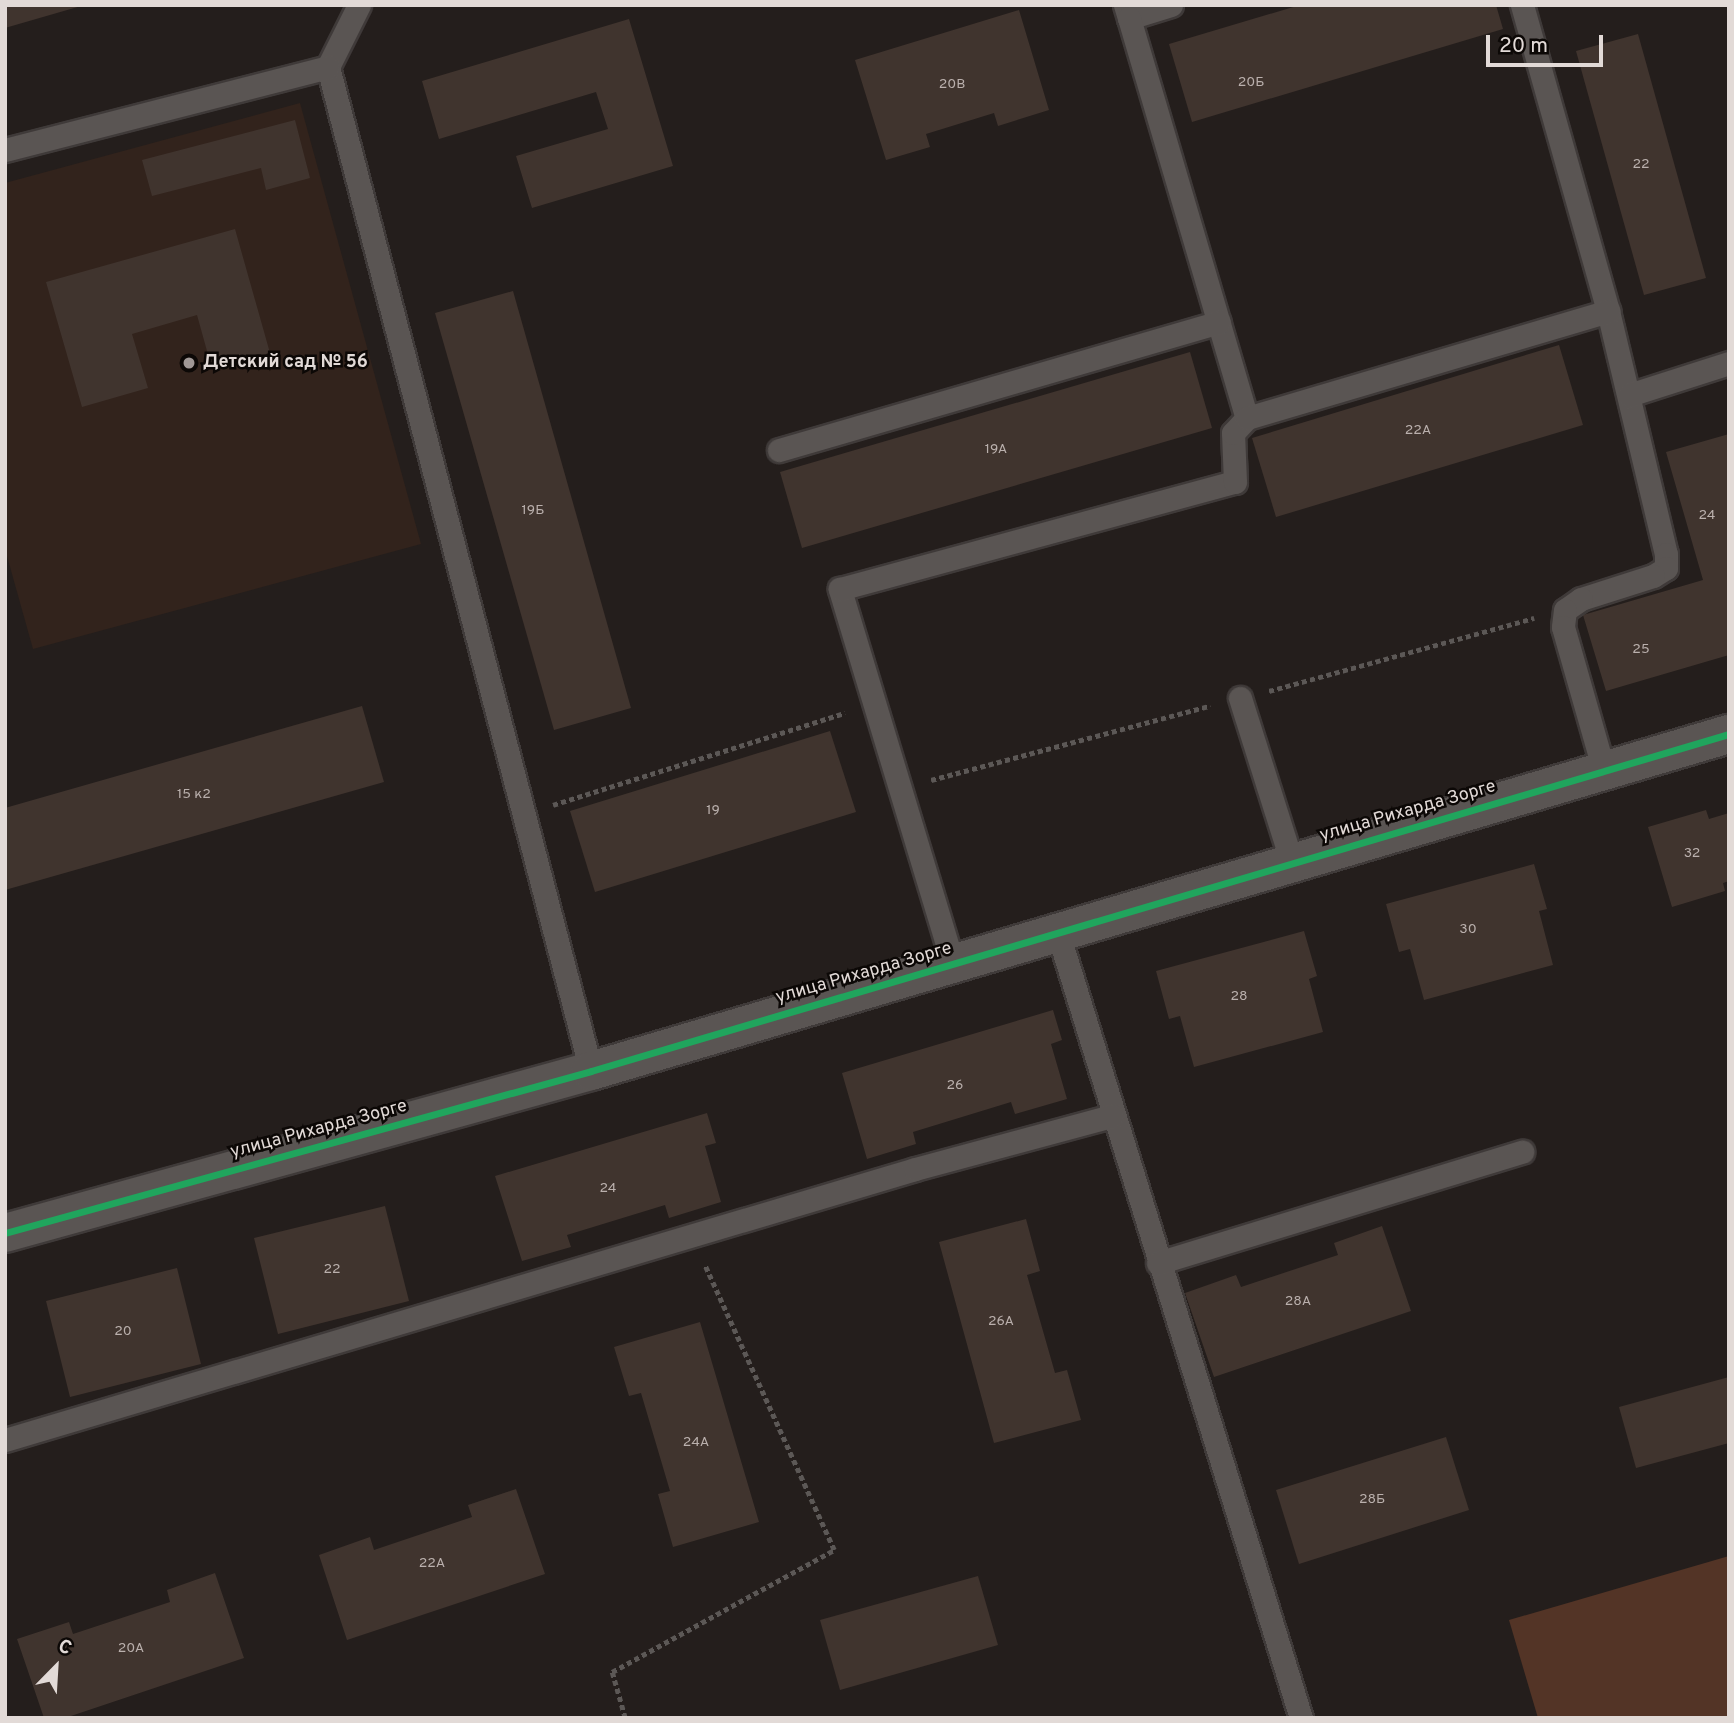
<!DOCTYPE html>
<html>
<head>
<meta charset="utf-8">
<style>
	body { margin:0 }
	#map { position:relative; width:1734px; height:1723px; overflow:hidden; background:#241e1c; font-family:Overpass,sans-serif }
	div>[style] { position:absolute }
	.built>* { inset:0; background:#32231c }
	.green>* { inset:0; background:#533426 }
	.building>* { inset:0; background:#40342e }
	.path>* { height:4.5px; margin-top:-2.25px; transform-origin:0; background:repeating-linear-gradient(90deg,#5c5856 0 5px,transparent 0 8.5px) }
	.roads { filter:drop-shadow(2px 0 #3f3a39) drop-shadow(-2px 0 #3f3a39) drop-shadow(0 2px #3f3a39) drop-shadow(0 -2px #3f3a39) }
	.lane>* { height:23px; margin:-11.5px; padding:0 11.5px; transform-origin:11.5px; border-radius:11.5px; background:#5a5553 }
	.street>* { height:38px; margin:-19px; padding:0 19px; transform-origin:19px; border-radius:19px; background:#5a5553 }
	.cycleway>* { height:7px; margin:-3.5px; padding:0 3.5px; transform-origin:3.5px; border-radius:3.5px; background:#20a55d }
	.dots>* { width:19px; height:19px; translate:-50% -50%; box-sizing:border-box; border:4px solid #0c0806; border-radius:50% }
	span { translate:-50% -50%; white-space:nowrap; text-align:center; line-height:1.15; -webkit-text-stroke:5px #0c0806; paint-order:stroke }
	.number-label { font-size:14px; color:#bab0ad }
	.number-label span { -webkit-text-stroke-width:0 }
	.poi-label { font-size:18px; color:#e2dad7; font-weight:700 }
	.left { translate:0 -50%; text-align:left }
	.street-label { font-size:18px; color:#e2dad7 }
	.frame { position:absolute; inset:0; border:7px solid #e2dad7; pointer-events:none }
	.north { position:absolute; left:21px; top:1632px; width:70px; height:70px; -webkit-text-stroke:5px #0c0806; paint-order:stroke; rotate:24deg; font-size:19px; font-weight:700; line-height:28px; text-align:center; color:#e2dad7 }
	.north::after { content:''; display:block; margin:auto; width:24px; height:32px; background:#e2dad7; clip-path:polygon(50% 0,100% 100%,50% 72%,0 100%) }
	.scale { position:absolute; left:1486px; top:35px; width:117px; height:32px; box-sizing:border-box; border:4px solid #e2dad7; border-top:0; padding-left:9px; font-size:21px; line-height:24px; white-space:nowrap; color:#e2dad7; -webkit-text-stroke:5px #0c0806; paint-order:stroke }
</style>
</head>
<body>
<div id="map">
	<div class="built">
		<i style="clip-path:polygon(300px 103px,421px 544px,33px 649px,5px 549px,5px 183px)"></i>
	</div>
	<div class="green">
		<i style="clip-path:polygon(1729px 1556px,1729px 1718px,1538px 1718px,1509px 1620px)"></i>
	</div>
	<div class="building">
		<i style="clip-path:polygon(5px 5px,81px 5px,81px 6px,5px 28px)"></i>
		<i style="clip-path:polygon(1300px 5px,1496px 5px,1503px 29px,1192px 122px,1169px 44px)"></i>
		<i style="clip-path:polygon(1019px 10px,1049px 110px,998px 126px,994px 113px,926px 134px,930px 147px,886px 160px,855px 60px)"></i>
		<i style="clip-path:polygon(629px 19px,673px 166px,532px 208px,516px 156px,608px 129px,596px 92px,439px 139px,422px 81px)"></i>
		<i style="clip-path:polygon(1638px 34px,1706px 278px,1644px 295px,1576px 51px)"></i>
		<i style="clip-path:polygon(295px 120px,310px 178px,266px 190px,261px 168px,152px 196px,142px 160px)"></i>
		<i style="clip-path:polygon(235px 229px,270px 353px,212px 369px,197px 315px,132px 334px,148px 388px,82px 407px,46px 282px)"></i>
		<i style="clip-path:polygon(513px 291px,631px 708px,554px 730px,435px 313px)"></i>
		<i style="clip-path:polygon(1559px 345px,1583px 425px,1276px 517px,1252px 438px)"></i>
		<i style="clip-path:polygon(1190px 352px,1212px 428px,802px 548px,780px 472px)"></i>
		<i style="clip-path:polygon(1729px 434px,1729px 655px,1606px 691px,1583px 615px,1703px 580px,1666px 452px)"></i>
		<i style="clip-path:polygon(362px 706px,384px 782px,5px 890px,5px 808px)"></i>
		<i style="clip-path:polygon(830px 731px,856px 812px,595px 892px,570px 811px)"></i>
		<i style="clip-path:polygon(1706px 810px,1709px 819px,1729px 813px,1729px 881px,1723px 883px,1725px 891px,1672px 907px,1648px 827px)"></i>
		<i style="clip-path:polygon(1534px 864px,1547px 909px,1539px 911px,1553px 965px,1424px 1000px,1410px 949px,1399px 952px,1386px 904px)"></i>
		<i style="clip-path:polygon(1304px 931px,1317px 976px,1309px 979px,1323px 1032px,1194px 1067px,1180px 1016px,1169px 1019px,1156px 971px)"></i>
		<i style="clip-path:polygon(1053px 1010px,1062px 1040px,1051px 1044px,1067px 1099px,1015px 1114px,1011px 1102px,913px 1132px,916px 1144px,867px 1159px,842px 1073px)"></i>
		<i style="clip-path:polygon(707px 1113px,716px 1143px,705px 1146px,721px 1202px,669px 1218px,665px 1205px,567px 1235px,571px 1247px,522px 1261px,495px 1176px)"></i>
		<i style="clip-path:polygon(385px 1206px,409px 1301px,278px 1334px,254px 1238px)"></i>
		<i style="clip-path:polygon(1026px 1219px,1040px 1271px,1027px 1275px,1055px 1373px,1067px 1370px,1081px 1420px,994px 1443px,939px 1242px)"></i>
		<i style="clip-path:polygon(1382px 1226px,1411px 1311px,1214px 1377px,1185px 1293px,1236px 1275px,1241px 1287px,1338px 1255px,1334px 1243px)"></i>
		<i style="clip-path:polygon(177px 1268px,201px 1364px,70px 1397px,46px 1301px)"></i>
		<i style="clip-path:polygon(700px 1322px,759px 1522px,673px 1547px,658px 1494px,670px 1491px,641px 1393px,629px 1396px,614px 1347px)"></i>
		<i style="clip-path:polygon(1729px 1377px,1729px 1443px,1636px 1468px,1619px 1407px)"></i>
		<i style="clip-path:polygon(1446px 1437px,1469px 1510px,1299px 1564px,1276px 1490px)"></i>
		<i style="clip-path:polygon(516px 1489px,545px 1574px,347px 1640px,319px 1555px,370px 1537px,374px 1550px,472px 1517px,468px 1505px)"></i>
		<i style="clip-path:polygon(215px 1573px,244px 1658px,65px 1718px,44px 1718px,17px 1639px,69px 1622px,73px 1634px,170px 1602px,167px 1590px)"></i>
		<i style="clip-path:polygon(978px 1576px,998px 1645px,840px 1690px,820px 1620px)"></i>
	</div>
	<div class="path">
		<i style="left:1269px;top:691px;width:275px;rotate:-15.4deg"></i>
		<i style="left:931px;top:780px;width:289px;rotate:-14.9deg"></i>
		<i style="left:553px;top:805px;width:306px;rotate:-17.5deg"></i>
		<i style="left:625px;top:1718px;width:48px;rotate:-105.8deg"></i>
		<i style="left:612px;top:1672px;width:253px;rotate:-28.8deg"></i>
		<i style="left:834px;top:1550px;width:314px;rotate:-114.4deg"></i>
	</div>
	<div class="roads">
		<div class="lane">
			<i style="left:359px;top:5px;width:69px;rotate:116.6deg"></i>
			<i style="left:328px;top:67px;width:1038px;rotate:75.32deg"></i>
			<i style="left:1125px;top:5px;width:14px;rotate:73deg"></i>
			<i style="left:1129px;top:18px;width:44px;rotate:-17.2deg"></i>
			<i style="left:1522px;top:5px;width:318px;rotate:74.3deg"></i>
			<i style="left:1608px;top:311px;width:250px;rotate:76.6deg"></i>
			<i style="left:1666px;top:554px;width:14px;rotate:90deg"></i>
			<i style="left:1666px;top:568px;width:15px;rotate:148deg"></i>
			<i style="left:1653px;top:576px;width:76px;rotate:162.3deg"></i>
			<i style="left:1581px;top:599px;width:19px;rotate:145deg"></i>
			<i style="left:1565px;top:610px;width:17px;rotate:97deg"></i>
			<i style="left:1563px;top:627px;width:150px;rotate:74.1deg"></i>
			<i style="left:1129px;top:18px;width:417px;rotate:73.6deg"></i>
			<i style="left:5px;top:150px;width:333px;rotate:-14.4deg"></i>
			<i style="left:1629px;top:395px;width:105px;rotate:-17.7deg"></i>
			<i style="left:779px;top:450px;width:458px;rotate:-16.2deg"></i>
			<i style="left:1240px;top:698px;width:173px;rotate:72.5deg"></i>
			<i style="left:1058px;top:933px;width:822px;rotate:72.8deg"></i>
			<i style="left:953px;top:964px;width:392px;rotate:-106.8deg"></i>
			<i style="left:840px;top:589px;width:409px;rotate:-15.2deg"></i>
			<i style="left:1235px;top:482px;width:49px;rotate:-92.3deg"></i>
			<i style="left:1233px;top:433px;width:21px;rotate:-47deg"></i>
			<i style="left:1247px;top:418px;width:377px;rotate:-16.5deg"></i>
			<i style="left:1158px;top:1263px;width:381px;rotate:-17deg"></i>
			<i style="left:5px;top:1440px;width:949px;rotate:-16.58deg"></i>
			<i style="left:915px;top:1169px;width:204px;rotate:-15.1deg"></i>
		</div>
		<div class="street">
			<i style="left:5px;top:1233px;width:608px;rotate:-15.45deg"></i>
			<i style="left:591px;top:1071px;width:1187px;rotate:-16.5deg"></i>
		</div>
	</div>
	<div class="cycleway">
		<i style="left:5px;top:1233px;width:608px;rotate:-15.45deg"></i>
		<i style="left:591px;top:1071px;width:1187px;rotate:-16.5deg"></i>
	</div>
	<div class="dots">
		<i style="left:189px;top:363px;background:#a09896"></i>
	</div>
	<div class="number-label">
		<span style="left:1251px;top:83px">20Б</span>
		<span style="left:952px;top:85px">20В</span>
		<span style="left:1641px;top:165px">22</span>
		<span style="left:1418px;top:431px">22А</span>
		<span style="left:996px;top:450px">19А</span>
		<span style="left:533px;top:511px">19Б</span>
		<span style="left:1707px;top:516px">24</span>
		<span style="left:1641px;top:650px">25</span>
		<span style="left:194px;top:795px">15 к2</span>
		<span style="left:713px;top:811px">19</span>
		<span style="left:1692px;top:854px">32</span>
		<span style="left:1468px;top:930px">30</span>
		<span style="left:1239px;top:997px">28</span>
		<span style="left:955px;top:1086px">26</span>
		<span style="left:608px;top:1189px">24</span>
		<span style="left:332px;top:1270px">22</span>
		<span style="left:1298px;top:1302px">28А</span>
		<span style="left:1001px;top:1322px">26А</span>
		<span style="left:123px;top:1332px">20</span>
		<span style="left:696px;top:1443px">24А</span>
		<span style="left:1372px;top:1500px">28Б</span>
		<span style="left:432px;top:1564px">22А</span>
		<span style="left:131px;top:1649px">20А</span>
	</div>
	<div class="poi-label">
		<span class="left" style="left:203px;top:363px">Детский сад № 56</span>
	</div>
	<div class="street-label">
		<span style="left:1408px;top:812px;rotate:-16deg">улица Рихарда Зорге</span>
		<span style="left:864px;top:974px;rotate:-16deg">улица Рихарда Зорге</span>
		<span style="left:319px;top:1130px;rotate:-15deg">улица Рихарда Зорге</span>
	</div>
	<div class="frame"></div>
	<div class="north">С</div>
	<div class="scale">20 m</div>
</div>
</body>
</html>
